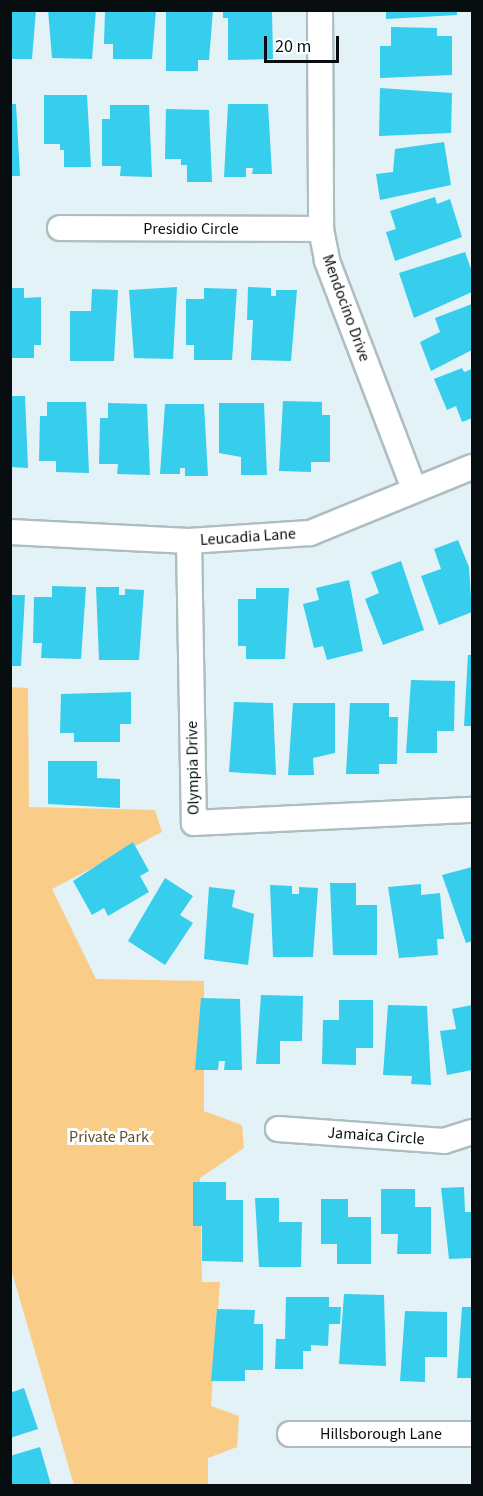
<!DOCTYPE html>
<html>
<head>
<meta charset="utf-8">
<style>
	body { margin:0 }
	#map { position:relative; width:483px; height:1496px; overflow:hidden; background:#e2f2f6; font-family:"Source Sans 3",sans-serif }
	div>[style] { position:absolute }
	.green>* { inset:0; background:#f9cd88 }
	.building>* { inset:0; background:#37cdec }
	.roads { filter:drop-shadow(2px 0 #aebdc1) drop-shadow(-2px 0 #aebdc1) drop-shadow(0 2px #aebdc1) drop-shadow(0 -2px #aebdc1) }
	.street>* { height:24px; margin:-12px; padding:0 12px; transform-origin:12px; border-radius:12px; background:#fff }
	span { translate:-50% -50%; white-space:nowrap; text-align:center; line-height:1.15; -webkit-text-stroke:6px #fff; paint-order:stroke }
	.street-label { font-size:16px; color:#080e0f }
	.park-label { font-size:16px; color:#634c25 }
	.frame { position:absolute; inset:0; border:12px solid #080e0f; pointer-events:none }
	.scale { position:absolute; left:264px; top:36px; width:75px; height:27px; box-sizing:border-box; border:3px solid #080e0f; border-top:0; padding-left:8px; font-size:18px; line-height:21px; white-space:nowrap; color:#080e0f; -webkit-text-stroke:4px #fff; paint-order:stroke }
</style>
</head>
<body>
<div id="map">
	<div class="green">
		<i style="clip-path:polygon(10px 687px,28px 688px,29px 807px,155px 810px,162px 832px,52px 889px,96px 979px,204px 981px,204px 1111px,242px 1125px,244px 1148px,200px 1178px,202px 1282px,220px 1282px,211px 1406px,239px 1416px,237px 1447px,208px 1458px,208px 1485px,74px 1485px,11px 1269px)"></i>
	</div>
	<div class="building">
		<i style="clip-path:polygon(10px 10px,36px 10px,32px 59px,10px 59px)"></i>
		<i style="clip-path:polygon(48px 10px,96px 10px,92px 59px,52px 58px)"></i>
		<i style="clip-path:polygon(105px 10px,156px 10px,152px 59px,113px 59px,113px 44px,104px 44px)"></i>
		<i style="clip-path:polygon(166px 10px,213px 10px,209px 60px,198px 60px,198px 71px,166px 71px)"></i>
		<i style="clip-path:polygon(223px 10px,272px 11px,273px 59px,228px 60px,228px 18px,223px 18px)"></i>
		<i style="clip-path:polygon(386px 10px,457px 10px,457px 15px,386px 19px)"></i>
		<i style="clip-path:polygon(391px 27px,437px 28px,437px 36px,452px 36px,452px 75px,380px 78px,380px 46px,391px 46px)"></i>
		<i style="clip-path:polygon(380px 88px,452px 93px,451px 133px,379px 136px)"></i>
		<i style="clip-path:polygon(44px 95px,87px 95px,91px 167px,64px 167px,64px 150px,60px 150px,60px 144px,44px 144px)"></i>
		<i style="clip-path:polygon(10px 104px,16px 104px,20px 176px,10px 176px)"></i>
		<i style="clip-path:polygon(228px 104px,268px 104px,272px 174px,252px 174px,253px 168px,246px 168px,246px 177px,224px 177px)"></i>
		<i style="clip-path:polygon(110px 105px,149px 105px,152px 177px,120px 176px,121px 166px,102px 166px,102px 119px,110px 119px)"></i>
		<i style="clip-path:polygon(166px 109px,209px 110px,212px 182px,187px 182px,187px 165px,181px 165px,181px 159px,165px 159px)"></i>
		<i style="clip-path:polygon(444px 142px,451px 185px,380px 200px,376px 174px,393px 172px,395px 149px)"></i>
		<i style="clip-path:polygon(435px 197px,437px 204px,450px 199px,462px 237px,395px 261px,386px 232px,396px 229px,390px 211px)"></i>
		<i style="clip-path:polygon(465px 252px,472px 272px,472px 292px,414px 318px,399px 273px)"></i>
		<i style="clip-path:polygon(177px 287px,173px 359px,134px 358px,129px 290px)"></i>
		<i style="clip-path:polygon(248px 287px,271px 288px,271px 296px,276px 296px,276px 290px,297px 290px,291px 361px,251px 360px,253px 320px,247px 320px)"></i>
		<i style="clip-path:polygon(10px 288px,24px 288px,24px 298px,41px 297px,41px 345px,34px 345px,34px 358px,10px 358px)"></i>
		<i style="clip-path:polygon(204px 288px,237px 289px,232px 360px,194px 360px,194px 345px,186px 345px,186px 299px,204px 299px)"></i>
		<i style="clip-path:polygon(92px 289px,118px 290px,114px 361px,70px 361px,70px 311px,91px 311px)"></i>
		<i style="clip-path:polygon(472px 304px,472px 350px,431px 371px,420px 342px,440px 332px,435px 318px)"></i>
		<i style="clip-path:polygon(462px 368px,464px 372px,472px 369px,472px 418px,462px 422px,456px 406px,447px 410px,434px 379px)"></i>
		<i style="clip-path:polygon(10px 396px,25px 396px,28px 468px,10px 467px)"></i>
		<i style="clip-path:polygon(283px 401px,322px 402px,322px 415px,330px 415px,330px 462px,311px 462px,311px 472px,279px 471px)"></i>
		<i style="clip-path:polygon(47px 402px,86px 402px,89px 473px,56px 472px,56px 461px,39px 461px,40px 416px,47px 416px)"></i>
		<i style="clip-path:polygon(108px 403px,147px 404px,150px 475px,117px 474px,118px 464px,99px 464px,100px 418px,108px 418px)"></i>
		<i style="clip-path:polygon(219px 403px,264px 403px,267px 475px,241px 475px,241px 457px,219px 453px)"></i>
		<i style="clip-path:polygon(165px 404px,204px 404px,208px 476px,185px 476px,185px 468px,180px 468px,180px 474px,160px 474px)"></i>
		<i style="clip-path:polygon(458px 540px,469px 567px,472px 612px,439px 625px,421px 576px,441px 569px,434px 549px)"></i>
		<i style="clip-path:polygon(401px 561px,424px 630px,383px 645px,365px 599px,379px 593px,371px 572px)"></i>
		<i style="clip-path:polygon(349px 580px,363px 651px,327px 660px,323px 646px,314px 648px,303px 604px,319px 600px,316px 588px)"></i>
		<i style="clip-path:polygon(52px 586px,86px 587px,81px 659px,41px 658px,42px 643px,33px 643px,34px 597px,52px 597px)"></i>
		<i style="clip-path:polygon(96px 587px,119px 587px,119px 595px,125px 595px,125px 589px,144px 590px,139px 660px,99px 660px)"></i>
		<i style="clip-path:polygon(256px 588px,289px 588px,285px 659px,246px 659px,246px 646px,238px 646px,238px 599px,256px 599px)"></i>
		<i style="clip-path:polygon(10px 595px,25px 595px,21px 666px,10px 666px)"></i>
		<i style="clip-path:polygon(468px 655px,472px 655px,472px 726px,464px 726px)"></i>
		<i style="clip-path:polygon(411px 680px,455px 681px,454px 731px,437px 731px,437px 753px,406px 753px)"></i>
		<i style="clip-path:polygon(131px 692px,131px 724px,120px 724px,120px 742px,74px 742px,74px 733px,60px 733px,61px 694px)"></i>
		<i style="clip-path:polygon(234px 702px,273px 703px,276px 775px,229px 772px)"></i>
		<i style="clip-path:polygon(293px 703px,335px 703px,335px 753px,313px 758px,314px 775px,288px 775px)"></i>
		<i style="clip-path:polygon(350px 703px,389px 703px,389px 717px,398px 717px,397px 764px,379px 764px,379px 774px,346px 774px)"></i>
		<i style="clip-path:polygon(48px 761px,97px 761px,97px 778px,120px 779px,120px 808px,48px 804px)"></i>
		<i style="clip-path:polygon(133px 842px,149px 871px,140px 876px,149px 892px,108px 916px,104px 908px,92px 915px,73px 881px)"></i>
		<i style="clip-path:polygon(472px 867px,472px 941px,466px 943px,442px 875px)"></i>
		<i style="clip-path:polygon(165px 878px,193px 896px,180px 915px,193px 923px,165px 965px,128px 941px)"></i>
		<i style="clip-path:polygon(330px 883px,356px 883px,356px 905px,377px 905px,377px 955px,333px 955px)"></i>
		<i style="clip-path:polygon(421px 884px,421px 895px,440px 893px,444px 939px,437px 939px,438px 955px,399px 958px,388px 887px)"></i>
		<i style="clip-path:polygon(270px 885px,292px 886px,292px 894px,299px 894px,299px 887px,318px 888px,313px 957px,273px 957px)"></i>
		<i style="clip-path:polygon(209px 887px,235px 890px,232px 907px,254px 914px,248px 965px,204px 959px)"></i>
		<i style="clip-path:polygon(261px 995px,303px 996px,302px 1041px,280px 1041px,280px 1064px,256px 1064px)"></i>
		<i style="clip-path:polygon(201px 998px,240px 999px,242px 1070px,224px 1070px,225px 1061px,219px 1061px,218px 1070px,195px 1070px)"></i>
		<i style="clip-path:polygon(339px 1000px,373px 1000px,373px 1048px,356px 1048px,356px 1065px,322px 1064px,323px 1020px,339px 1020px)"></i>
		<i style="clip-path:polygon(388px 1005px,427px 1006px,431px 1085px,411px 1084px,412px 1076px,383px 1075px)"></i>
		<i style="clip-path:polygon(472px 1005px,472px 1070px,447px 1075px,440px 1031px,456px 1029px,452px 1009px)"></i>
		<i style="clip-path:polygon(193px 1182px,226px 1182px,226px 1200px,243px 1200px,243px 1262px,202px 1261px,202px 1226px,193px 1226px)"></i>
		<i style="clip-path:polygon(464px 1187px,465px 1212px,472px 1212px,472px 1258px,449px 1259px,441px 1188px)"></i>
		<i style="clip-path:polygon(381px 1189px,415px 1189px,415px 1207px,431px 1207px,431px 1254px,397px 1254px,398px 1234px,381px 1234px)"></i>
		<i style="clip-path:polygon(255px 1198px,279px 1198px,279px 1222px,302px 1222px,301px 1267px,259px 1267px)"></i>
		<i style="clip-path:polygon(321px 1199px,348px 1199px,348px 1217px,371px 1217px,371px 1264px,337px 1264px,337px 1244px,321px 1244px)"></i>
		<i style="clip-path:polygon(344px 1294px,384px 1295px,386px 1366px,339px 1364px)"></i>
		<i style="clip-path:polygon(286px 1297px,329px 1297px,329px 1307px,341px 1307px,340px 1324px,329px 1324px,328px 1346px,311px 1345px,311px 1351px,303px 1351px,303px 1369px,275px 1369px,276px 1339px,285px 1339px)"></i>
		<i style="clip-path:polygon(462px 1307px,472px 1307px,472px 1378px,457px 1378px)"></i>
		<i style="clip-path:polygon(217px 1309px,255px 1310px,254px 1324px,263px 1324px,263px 1370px,245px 1370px,245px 1381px,211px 1381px)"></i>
		<i style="clip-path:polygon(405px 1311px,447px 1312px,447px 1357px,425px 1357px,425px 1382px,400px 1381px)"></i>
		<i style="clip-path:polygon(24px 1388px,38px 1429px,10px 1438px,10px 1393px)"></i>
		<i style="clip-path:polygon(40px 1447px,51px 1485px,10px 1486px,10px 1456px)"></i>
	</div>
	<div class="roads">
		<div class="street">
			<i style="left:320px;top:10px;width:219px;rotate:89.7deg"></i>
			<i style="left:321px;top:229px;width:33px;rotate:79deg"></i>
			<i style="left:327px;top:261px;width:244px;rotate:69.1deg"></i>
			<i style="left:60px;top:228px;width:261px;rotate:0.2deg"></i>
			<i style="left:10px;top:532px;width:179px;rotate:2.9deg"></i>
			<i style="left:189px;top:541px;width:121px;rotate:-3.8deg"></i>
			<i style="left:310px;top:533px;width:175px;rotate:-22.2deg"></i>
			<i style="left:189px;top:541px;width:282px;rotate:89deg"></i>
			<i style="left:194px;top:823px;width:278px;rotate:-2.7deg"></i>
			<i style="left:278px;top:1129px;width:166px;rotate:4.1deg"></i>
			<i style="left:444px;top:1141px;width:29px;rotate:-18deg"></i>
			<i style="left:290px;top:1434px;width:182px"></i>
		</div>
	</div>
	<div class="street-label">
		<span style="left:191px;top:229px">Presidio Circle</span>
		<span style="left:346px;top:308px;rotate:70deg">Mendocino Drive</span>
		<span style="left:248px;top:537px;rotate:-4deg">Leucadia Lane</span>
		<span style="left:193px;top:768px;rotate:-91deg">Olympia Drive</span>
		<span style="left:376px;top:1136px;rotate:4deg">Jamaica Circle</span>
		<span style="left:381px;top:1434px">Hillsborough Lane</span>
	</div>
	<div class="park-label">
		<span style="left:109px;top:1137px">Private Park</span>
	</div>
	<div class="frame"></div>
	<div class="scale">20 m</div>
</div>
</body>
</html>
